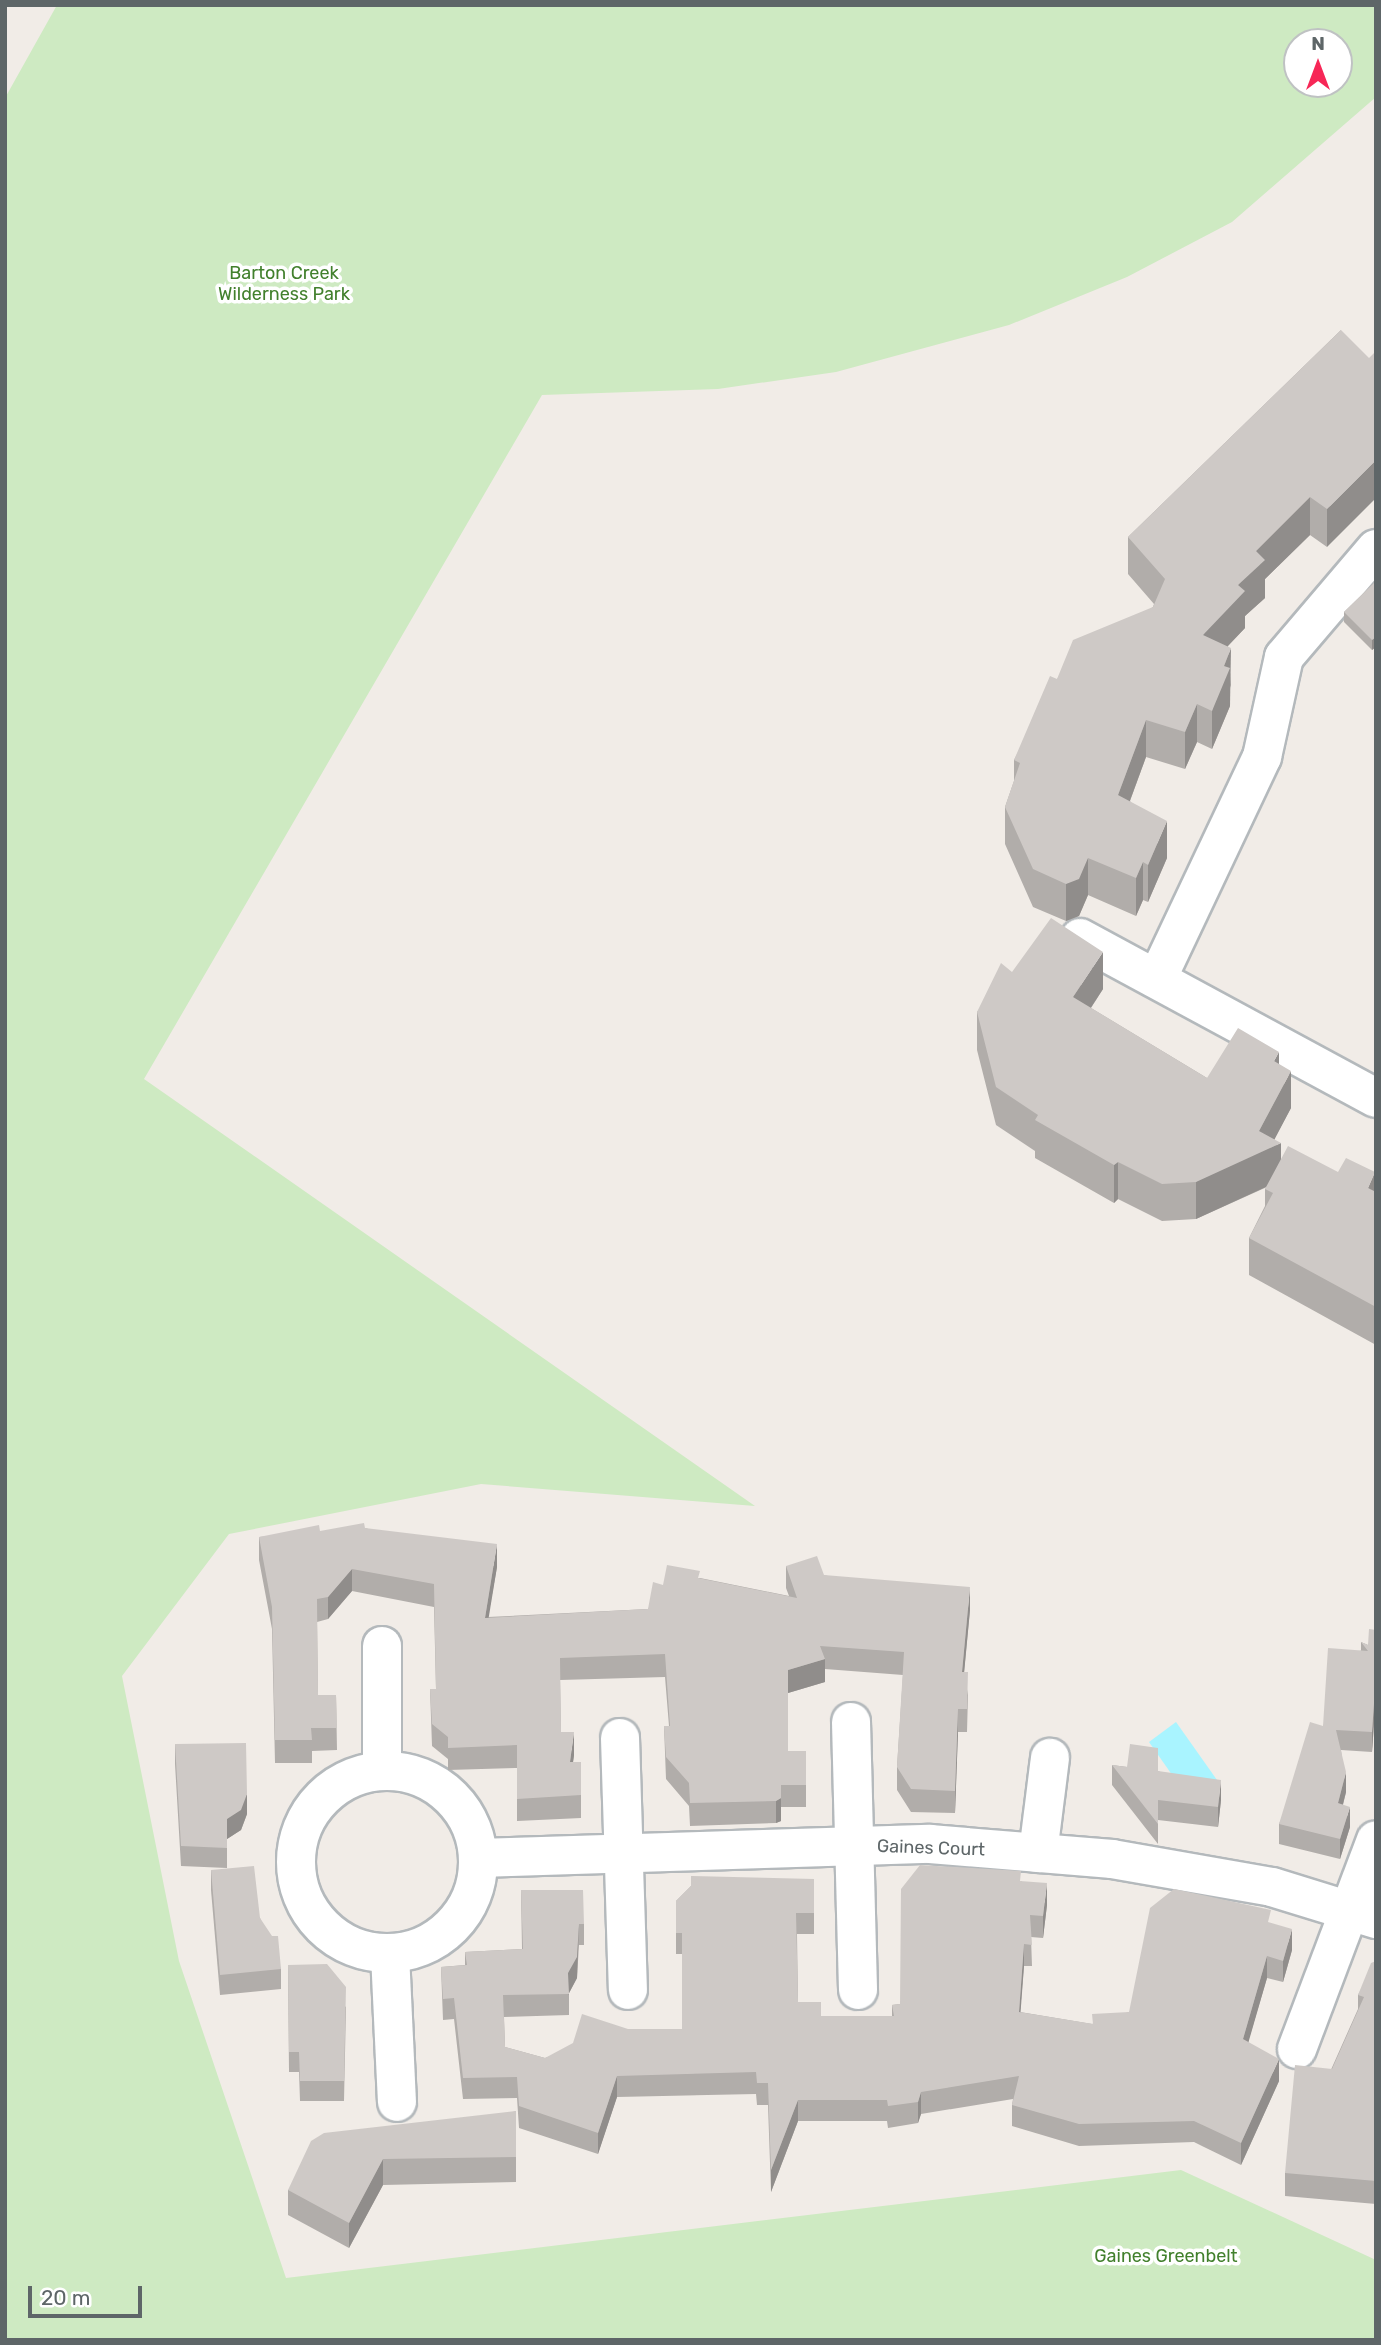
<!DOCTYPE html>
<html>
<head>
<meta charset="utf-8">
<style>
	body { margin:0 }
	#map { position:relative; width:1381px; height:2345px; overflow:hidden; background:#f1ece7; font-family:Rubik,sans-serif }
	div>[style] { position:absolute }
	.green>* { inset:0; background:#ceeac2 }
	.water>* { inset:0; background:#a9f4ff }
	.roads { filter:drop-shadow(2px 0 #b4b9bc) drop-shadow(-2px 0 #b4b9bc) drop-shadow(0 2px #b4b9bc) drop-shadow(0 -2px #b4b9bc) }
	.minor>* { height:38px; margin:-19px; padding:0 19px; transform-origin:19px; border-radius:19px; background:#fff }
	.minor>.ring { margin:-19px; padding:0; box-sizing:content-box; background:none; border:38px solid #fff; border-radius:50% }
	.wall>* { inset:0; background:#b1adaa }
	.shaded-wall>* { inset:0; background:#908d8b }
	.building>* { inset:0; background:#cec9c6 }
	span { translate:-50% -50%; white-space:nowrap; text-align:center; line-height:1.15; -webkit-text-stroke:7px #fff; paint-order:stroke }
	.park-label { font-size:18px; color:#42802d }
	.street-label { font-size:18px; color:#5e6668 }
	.frame { position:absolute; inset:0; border:7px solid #5e6668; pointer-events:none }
	.north { position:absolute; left:1283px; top:28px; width:70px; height:70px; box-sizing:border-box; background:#fff; border:2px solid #bfc2c3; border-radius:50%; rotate:0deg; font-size:19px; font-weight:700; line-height:28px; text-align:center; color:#5e6668 }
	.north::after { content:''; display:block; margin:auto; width:24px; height:32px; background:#f72757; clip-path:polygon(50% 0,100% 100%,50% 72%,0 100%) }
	.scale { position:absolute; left:28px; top:2286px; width:114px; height:32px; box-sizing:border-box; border:4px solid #5e6668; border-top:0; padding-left:9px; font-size:21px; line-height:24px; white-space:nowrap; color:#5e6668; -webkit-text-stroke:5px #fff; paint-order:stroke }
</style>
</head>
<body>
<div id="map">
	<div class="green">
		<i style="clip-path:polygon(evenodd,57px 5px,1376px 5px,1376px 97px,1232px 222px,1127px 277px,1009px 325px,836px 372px,718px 389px,542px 395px,144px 1079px,755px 1506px,481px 1484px,229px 1534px,122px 1676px,179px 1961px,286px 2278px,1181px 2170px,1376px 2260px,1376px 2340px,5px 2340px,5px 98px,57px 5px,1297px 42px,1339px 42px,1339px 84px,1297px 84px,1297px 42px)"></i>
	</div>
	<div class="water">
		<i style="clip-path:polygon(1176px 1722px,1217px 1780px,1189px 1799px,1149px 1742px)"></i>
	</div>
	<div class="roads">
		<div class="minor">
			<i style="left:1080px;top:938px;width:336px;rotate:28.4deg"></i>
			<i style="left:1157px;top:979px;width:246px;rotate:-64.7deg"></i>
			<i style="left:1262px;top:757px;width:102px;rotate:-77.6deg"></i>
			<i style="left:1284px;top:657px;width:142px;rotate:-49.6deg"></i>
			<i style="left:382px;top:1646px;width:124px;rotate:90deg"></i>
			<i style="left:851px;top:1722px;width:268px;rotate:88.5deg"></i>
			<i style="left:620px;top:1738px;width:252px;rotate:88.2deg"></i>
			<i class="ring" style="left:296px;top:1771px;width:144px;height:144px"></i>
			<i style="left:1038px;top:1853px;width:96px;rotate:-82.8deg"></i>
			<i style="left:479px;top:1858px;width:451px;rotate:-1.8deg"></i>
			<i style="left:930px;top:1844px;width:183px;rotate:4.7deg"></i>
			<i style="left:1112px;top:1859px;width:162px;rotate:9.9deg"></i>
			<i style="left:1272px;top:1887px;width:109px;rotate:17.1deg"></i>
			<i style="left:390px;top:1954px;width:148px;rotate:87.3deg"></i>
			<i style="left:1297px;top:2049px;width:223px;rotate:-69.3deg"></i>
		</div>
	</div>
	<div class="wall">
		<i style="clip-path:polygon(1341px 330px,1327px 547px,1310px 535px,1265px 579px,1265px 598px,1245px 616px,1245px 628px,1228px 646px,1231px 685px,1230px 688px,1230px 706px,1212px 749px,1197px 742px,1185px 769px,1146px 757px,1130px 801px,1167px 858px,1148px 902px,1143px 900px,1136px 916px,1088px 895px,1079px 916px,1066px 921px,1033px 907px,1005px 844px,1005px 807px,1014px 781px,1014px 760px,1057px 679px,1153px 607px,1154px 604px,1128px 574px,1128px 537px)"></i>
		<i style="clip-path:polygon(1376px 581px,1376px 647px,1372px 650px,1344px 622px,1344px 612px)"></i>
		<i style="clip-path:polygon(1012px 972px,1103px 989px,1091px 1008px,1207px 1078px,1279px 1064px,1291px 1108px,1274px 1139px,1281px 1160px,1376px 1192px,1376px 1345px,1249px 1275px,1249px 1238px,1265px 1206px,1265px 1189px,1267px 1187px,1196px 1219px,1162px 1221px,1118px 1199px,1114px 1203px,1035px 1158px,1035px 1151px,996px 1125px,977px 1050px,977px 1012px)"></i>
		<i style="clip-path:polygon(365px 1528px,497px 1567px,488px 1617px,648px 1609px,663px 1585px,700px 1578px,789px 1596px,786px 1588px,786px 1566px,970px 1610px,964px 1672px,968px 1695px,967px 1732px,958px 1732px,955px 1813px,911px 1812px,897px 1790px,897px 1767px,903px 1675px,825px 1669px,825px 1682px,788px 1693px,788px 1751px,806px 1751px,806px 1807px,781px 1807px,781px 1821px,776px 1823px,690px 1826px,689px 1806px,666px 1779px,664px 1726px,669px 1726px,665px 1677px,560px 1680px,561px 1732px,574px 1755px,573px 1762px,581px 1762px,581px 1818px,517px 1821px,517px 1768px,448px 1770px,448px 1759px,432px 1746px,430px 1689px,436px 1689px,434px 1607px,352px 1591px,328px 1619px,317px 1622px,318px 1695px,336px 1695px,337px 1750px,312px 1751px,312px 1763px,275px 1763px,272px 1629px,259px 1560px,259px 1537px)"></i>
		<i style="clip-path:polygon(1376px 1630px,1376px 1724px,1374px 1723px,1372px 1752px,1341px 1750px,1346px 1792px,1343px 1805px,1350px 1827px,1340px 1859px,1279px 1844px,1279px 1824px,1323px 1726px,1361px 1650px,1361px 1642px,1368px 1645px)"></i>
		<i style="clip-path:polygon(175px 1744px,247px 1814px,241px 1830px,227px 1839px,227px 1868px,181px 1866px,175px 1764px)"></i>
		<i style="clip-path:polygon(1112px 1765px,1158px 1771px,1221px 1800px,1218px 1827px,1158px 1820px,1158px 1844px,1112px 1785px)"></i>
		<i style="clip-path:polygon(211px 1870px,260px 1918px,281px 1969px,281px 1989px,220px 1995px,211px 1890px)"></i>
		<i style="clip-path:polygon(814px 1879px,814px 1934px,797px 1934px,798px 2002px,821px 2016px,892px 2016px,892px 2005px,900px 2004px,1021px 1881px,1047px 1905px,1043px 1938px,1031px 1937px,1032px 1966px,1024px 1966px,1020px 2012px,1092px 2024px,1129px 2012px,1271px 1923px,1292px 1950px,1283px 1982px,1267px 1978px,1248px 2042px,1279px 2081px,1241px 2165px,1194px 2142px,1079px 2146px,1012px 2126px,1012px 2105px,1013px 2099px,921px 2114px,918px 2123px,888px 2128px,887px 2121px,798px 2121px,771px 2192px,768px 2105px,757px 2105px,756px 2094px,617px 2097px,598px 2154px,519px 2128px,517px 2098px,463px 2099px,454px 2019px,443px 2020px,441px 1967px,465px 1965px,465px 1952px,522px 1949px,521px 1890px,584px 1924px,584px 1945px,579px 1945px,577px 1978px,569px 1993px,569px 2015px,504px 2017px,505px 2047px,545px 2058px,628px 2029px,682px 2029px,682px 1954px,676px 1954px,676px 1901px,691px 1886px)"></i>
		<i style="clip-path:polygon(1376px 1961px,1376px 2204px,1285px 2196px,1285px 2173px,1358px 2009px,1358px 1995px)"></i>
		<i style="clip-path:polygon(288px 1965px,346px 2007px,344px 2101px,300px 2101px,299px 2072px,289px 2072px)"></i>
		<i style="clip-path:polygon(516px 2111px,516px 2182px,383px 2185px,349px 2248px,288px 2215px,288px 2190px)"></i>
	</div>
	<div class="shaded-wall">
		<i style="clip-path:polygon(1376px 460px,1376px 498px,1327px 547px,1327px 509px)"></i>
		<i style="clip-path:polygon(1310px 497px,1310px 535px,1265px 579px,1265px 598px,1245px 616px,1245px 628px,1203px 672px,1203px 635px,1238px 585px,1256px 551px)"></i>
		<i style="clip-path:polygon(1376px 637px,1376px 647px,1372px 650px,1372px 640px)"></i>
		<i style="clip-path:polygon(1231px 648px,1230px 706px,1212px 749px,1212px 711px,1224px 666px)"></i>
		<i style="clip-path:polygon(1197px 704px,1197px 742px,1185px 769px,1185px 732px)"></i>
		<i style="clip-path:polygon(1146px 720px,1146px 757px,1118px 833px,1118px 795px)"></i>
		<i style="clip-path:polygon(1167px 821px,1167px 858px,1148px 902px,1148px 865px)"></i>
		<i style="clip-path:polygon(1088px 858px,1088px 895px,1079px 916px,1066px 921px,1066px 884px)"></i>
		<i style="clip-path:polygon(1143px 862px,1143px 900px,1136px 916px,1136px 878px)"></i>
		<i style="clip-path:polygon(1103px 952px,1103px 989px,1073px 1035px,1073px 997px)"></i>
		<i style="clip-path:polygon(1279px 1052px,1279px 1090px,1274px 1061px)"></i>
		<i style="clip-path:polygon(1291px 1071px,1291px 1108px,1270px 1148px,1281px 1143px,1281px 1180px,1196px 1219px,1196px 1182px,1259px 1131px)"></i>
		<i style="clip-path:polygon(1118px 1162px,1118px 1199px,1114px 1203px,1114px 1165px)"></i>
		<i style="clip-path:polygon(1375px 1172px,1375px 1210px,1368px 1188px)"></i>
		<i style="clip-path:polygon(497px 1544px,497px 1567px,485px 1640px,485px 1618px)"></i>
		<i style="clip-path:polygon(352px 1569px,352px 1591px,328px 1619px,328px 1597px)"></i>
		<i style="clip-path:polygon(970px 1587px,970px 1610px,962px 1695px,962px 1672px)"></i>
		<i style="clip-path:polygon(825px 1659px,825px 1682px,788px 1693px,788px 1670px)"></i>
		<i style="clip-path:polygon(1374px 1703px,1374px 1723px,1372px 1752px,1372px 1732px)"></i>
		<i style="clip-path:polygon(958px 1709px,958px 1732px,955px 1813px,955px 1791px)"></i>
		<i style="clip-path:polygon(574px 1732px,574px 1755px,570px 1785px,570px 1762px)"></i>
		<i style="clip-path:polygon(1346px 1772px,1346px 1792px,1338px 1823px,1338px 1803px)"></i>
		<i style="clip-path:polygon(1221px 1780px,1221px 1800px,1218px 1827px,1218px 1807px)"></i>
		<i style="clip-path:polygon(247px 1794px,247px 1814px,241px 1830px,227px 1839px,227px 1819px)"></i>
		<i style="clip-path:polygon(781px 1798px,781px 1821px,776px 1823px,776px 1801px)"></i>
		<i style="clip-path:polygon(1350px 1807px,1350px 1827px,1340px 1859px,1340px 1839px)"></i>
		<i style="clip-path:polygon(1047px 1883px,1047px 1905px,1043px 1938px,1043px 1916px)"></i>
		<i style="clip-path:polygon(579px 1924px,577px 1978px,568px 1995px,568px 1973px)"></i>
		<i style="clip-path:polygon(1292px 1929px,1292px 1950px,1283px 1982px,1283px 1961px)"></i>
		<i style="clip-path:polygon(1024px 1944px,1024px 1966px,1019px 2033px,1019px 2012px)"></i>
		<i style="clip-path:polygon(1267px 1956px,1267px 1978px,1243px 2061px,1243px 2039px)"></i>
		<i style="clip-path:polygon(1279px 2059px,1279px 2081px,1241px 2165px,1241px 2143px)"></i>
		<i style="clip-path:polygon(617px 2076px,617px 2097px,598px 2154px,598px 2133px)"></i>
		<i style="clip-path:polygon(921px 2092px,921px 2114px,918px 2123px,918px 2102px)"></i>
		<i style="clip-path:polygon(798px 2100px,798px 2121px,771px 2192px,771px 2170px)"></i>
		<i style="clip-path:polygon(383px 2159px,383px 2185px,349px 2248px,349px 2223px)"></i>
	</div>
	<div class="building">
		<i style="clip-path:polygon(1341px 330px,1369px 358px,1376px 351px,1376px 460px,1327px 509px,1310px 497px,1256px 551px,1265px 560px,1238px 585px,1245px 591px,1203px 635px,1231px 648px,1224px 666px,1230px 668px,1212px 711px,1197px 704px,1185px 732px,1146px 720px,1118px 795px,1167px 821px,1148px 865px,1143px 862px,1136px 878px,1088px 858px,1079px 879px,1066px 884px,1033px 869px,1005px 807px,1020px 763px,1014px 760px,1050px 676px,1057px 679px,1073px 640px,1153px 607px,1165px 579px,1128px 537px)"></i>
		<i style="clip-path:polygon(1376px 581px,1376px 637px,1372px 640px,1344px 612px)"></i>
		<i style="clip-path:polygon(1051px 918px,1103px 952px,1073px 997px,1207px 1078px,1238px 1028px,1279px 1052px,1274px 1061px,1291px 1071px,1259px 1131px,1281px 1143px,1196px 1182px,1162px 1184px,1118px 1162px,1114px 1165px,1035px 1120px,1038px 1115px,996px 1087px,977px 1012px,1001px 963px,1012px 972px)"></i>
		<i style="clip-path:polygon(1288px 1146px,1338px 1172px,1346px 1158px,1375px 1172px,1368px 1188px,1376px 1192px,1376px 1307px,1249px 1238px,1273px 1193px,1265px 1189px)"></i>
		<i style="clip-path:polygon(364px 1523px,365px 1528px,497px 1544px,485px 1618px,648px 1609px,653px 1582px,663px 1585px,667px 1565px,700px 1571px,698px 1578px,797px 1598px,786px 1566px,817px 1556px,824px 1575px,970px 1587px,962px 1672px,968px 1672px,967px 1709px,958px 1709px,955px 1791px,911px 1789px,897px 1767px,904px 1652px,820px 1646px,825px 1659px,788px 1670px,788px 1751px,806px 1751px,806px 1785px,781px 1785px,781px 1798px,776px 1801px,690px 1803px,689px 1783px,666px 1757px,664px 1726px,670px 1726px,665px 1654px,560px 1658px,561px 1732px,574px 1732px,570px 1762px,581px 1762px,581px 1795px,517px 1799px,517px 1745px,448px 1748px,448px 1737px,432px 1724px,430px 1689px,436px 1689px,434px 1584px,352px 1569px,328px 1597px,317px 1599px,318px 1695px,336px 1695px,337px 1728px,311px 1728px,312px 1740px,275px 1740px,272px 1607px,259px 1537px,319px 1525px,320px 1531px)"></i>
		<i style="clip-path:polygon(1369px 1629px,1376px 1630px,1376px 1704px,1374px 1703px,1372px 1732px,1336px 1730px,1346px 1772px,1338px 1803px,1350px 1807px,1340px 1839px,1279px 1824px,1310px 1722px,1323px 1726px,1328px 1648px,1368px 1651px,1361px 1642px,1368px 1645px)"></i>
		<i style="clip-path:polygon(246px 1743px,247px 1794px,241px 1810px,227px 1819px,227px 1848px,181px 1846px,175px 1744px)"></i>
		<i style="clip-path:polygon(1130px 1744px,1158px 1748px,1158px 1771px,1221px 1780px,1218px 1807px,1158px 1800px,1158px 1824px,1112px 1765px,1127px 1767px)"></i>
		<i style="clip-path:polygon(920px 1865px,1021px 1871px,1020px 1881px,1047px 1883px,1043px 1916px,1030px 1915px,1032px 1945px,1024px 1944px,1019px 2012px,1093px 2024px,1092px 2014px,1129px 2012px,1150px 1908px,1174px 1889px,1271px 1910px,1268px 1922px,1292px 1929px,1283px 1961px,1267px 1956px,1243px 2039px,1279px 2059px,1241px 2143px,1194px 2121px,1079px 2124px,1012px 2105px,1019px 2076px,921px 2092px,918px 2102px,888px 2106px,887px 2100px,798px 2100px,771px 2170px,768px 2083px,757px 2083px,756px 2072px,617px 2076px,598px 2133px,519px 2106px,517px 2077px,463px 2078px,454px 1998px,443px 1999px,441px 1967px,467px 1965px,465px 1952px,523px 1949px,521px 1890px,583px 1890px,584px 1924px,579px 1924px,577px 1957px,568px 1973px,569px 1994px,503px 1995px,505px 2047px,545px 2058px,573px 2043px,582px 2014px,628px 2029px,682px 2029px,682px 1933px,676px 1933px,676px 1901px,691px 1886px,691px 1876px,814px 1879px,814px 1913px,796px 1913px,798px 2002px,821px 2002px,821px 2016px,894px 2016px,892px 2005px,900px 2004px,901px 1889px)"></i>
		<i style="clip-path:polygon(254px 1866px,260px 1918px,272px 1936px,278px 1936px,281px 1969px,220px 1975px,211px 1870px)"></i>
		<i style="clip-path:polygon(1376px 1961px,1376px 2181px,1285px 2173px,1295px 2065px,1332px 2069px,1364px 1997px,1358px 1995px,1371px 1963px)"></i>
		<i style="clip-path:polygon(327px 1964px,346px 1987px,344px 2081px,300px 2081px,299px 2052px,289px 2052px,288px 1965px)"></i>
		<i style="clip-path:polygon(516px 2111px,516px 2157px,383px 2159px,349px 2223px,288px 2190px,311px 2141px,324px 2133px)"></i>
	</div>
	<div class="park-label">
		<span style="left:284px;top:284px">Barton Creek<br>Wilderness Park</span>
		<span style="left:1166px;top:2256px">Gaines Greenbelt</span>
	</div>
	<div class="street-label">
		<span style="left:931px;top:1848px;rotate:2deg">Gaines Court</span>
	</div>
	<div class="frame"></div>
	<div class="north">N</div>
	<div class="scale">20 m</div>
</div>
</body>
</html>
